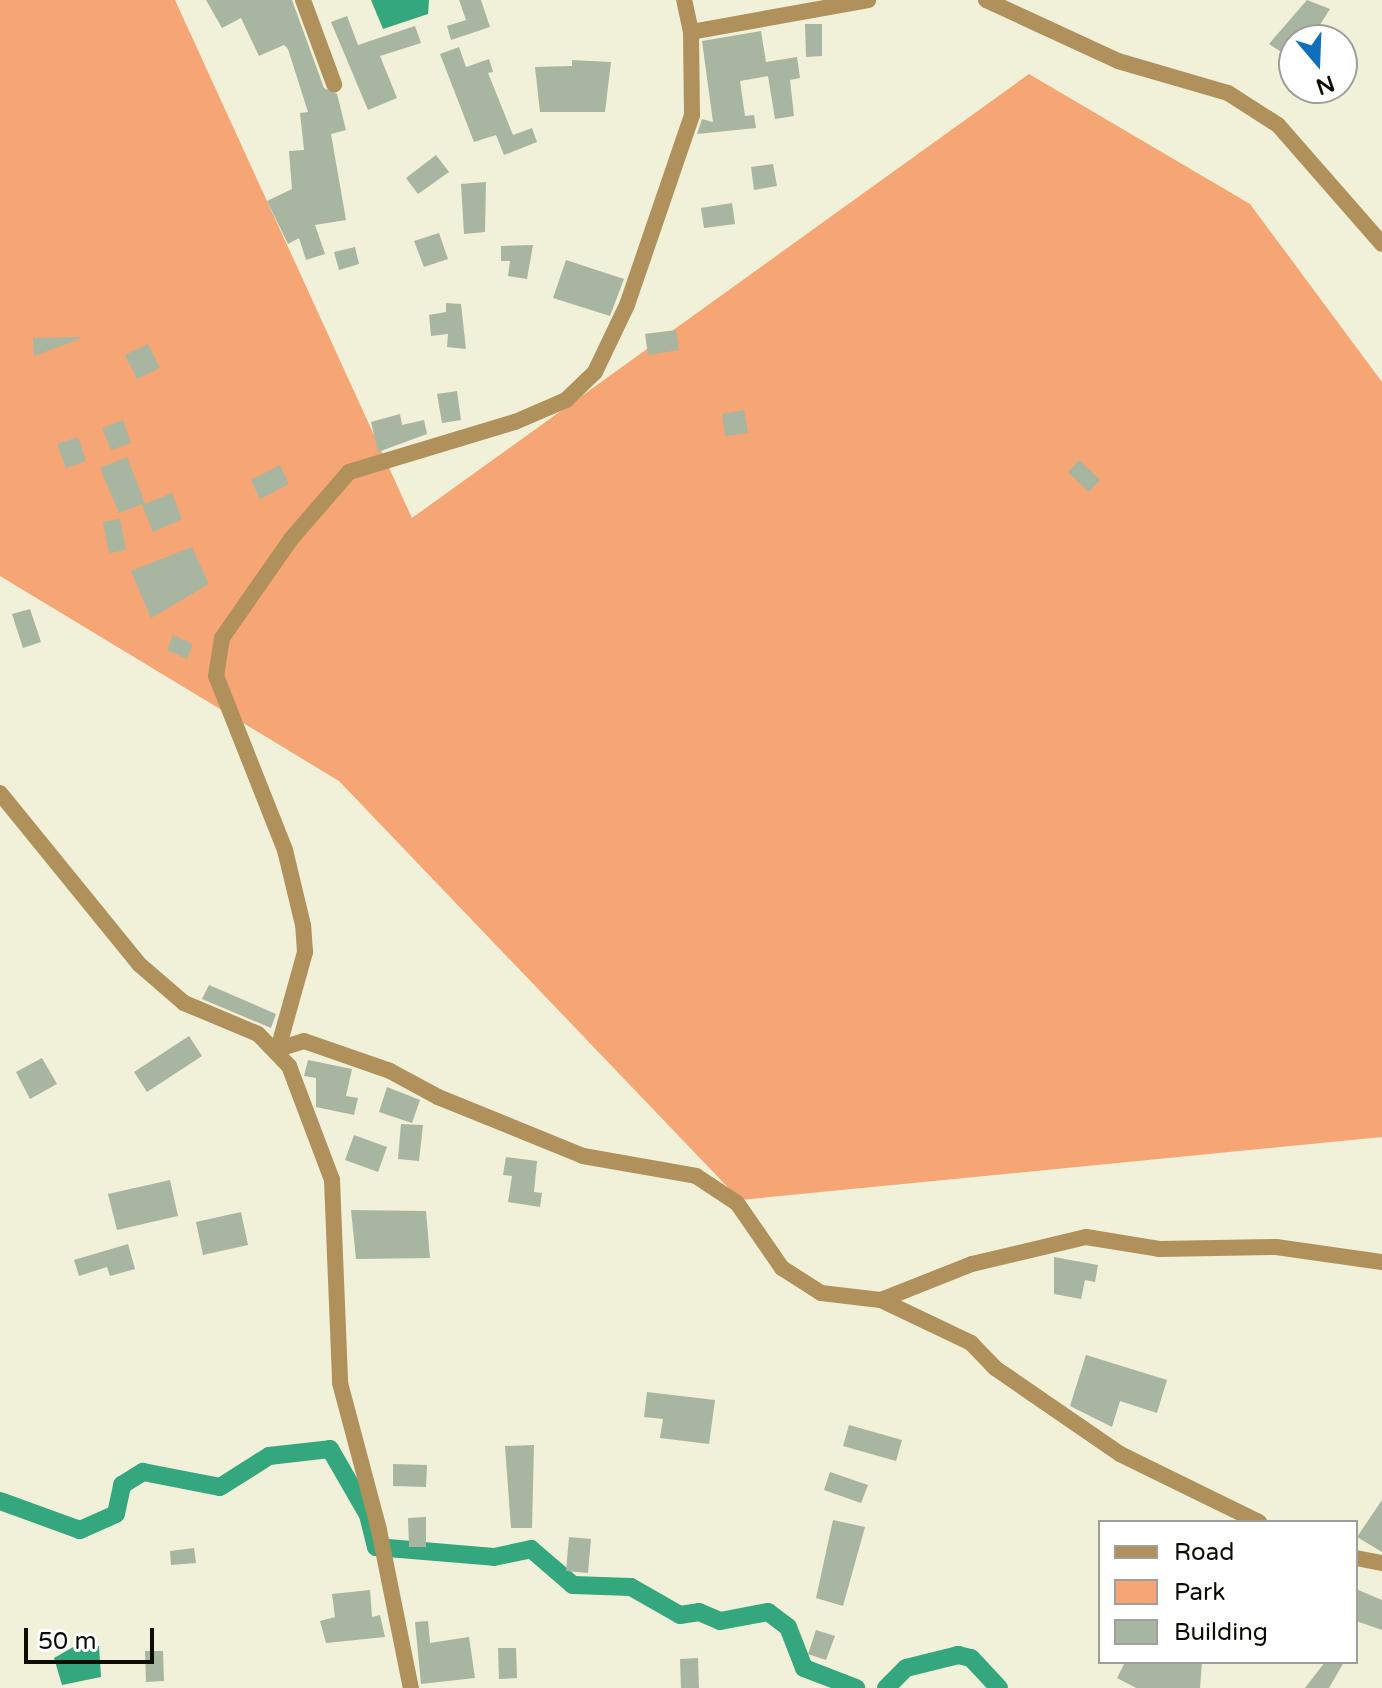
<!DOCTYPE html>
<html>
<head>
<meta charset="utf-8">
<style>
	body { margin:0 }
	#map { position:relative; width:1382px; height:1688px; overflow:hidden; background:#f0f1d8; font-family:"Varela Round",sans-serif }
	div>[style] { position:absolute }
	.green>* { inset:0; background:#f5a674 }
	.water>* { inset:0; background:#35a77e }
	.canal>* { height:18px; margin:-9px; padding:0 9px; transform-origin:9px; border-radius:9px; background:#35a77e }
	.building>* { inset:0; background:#a7b5a1 }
	.street>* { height:16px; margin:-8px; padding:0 8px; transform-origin:8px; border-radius:8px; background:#b0915c }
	span { translate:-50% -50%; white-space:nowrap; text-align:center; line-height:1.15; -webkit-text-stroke:8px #fff; paint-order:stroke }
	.legend { position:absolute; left:1098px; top:1520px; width:260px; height:144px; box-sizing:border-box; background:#fff; border:2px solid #9e9e9b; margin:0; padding:10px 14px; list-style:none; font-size:24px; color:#0d0d05 }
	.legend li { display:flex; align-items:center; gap:16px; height:40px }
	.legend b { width:40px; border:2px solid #9e9e9b }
	.north { position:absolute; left:1278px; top:24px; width:80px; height:80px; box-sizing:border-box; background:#fff; border:2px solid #9e9e9b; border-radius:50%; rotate:161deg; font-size:22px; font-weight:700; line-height:32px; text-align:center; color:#0d0d05 }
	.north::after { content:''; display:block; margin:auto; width:28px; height:36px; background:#0e70bc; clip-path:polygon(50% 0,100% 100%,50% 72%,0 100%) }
	.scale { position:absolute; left:24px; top:1628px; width:130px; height:36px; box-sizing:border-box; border:4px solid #0d0d05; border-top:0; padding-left:10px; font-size:24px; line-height:28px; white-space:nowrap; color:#0d0d05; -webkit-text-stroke:6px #fff; paint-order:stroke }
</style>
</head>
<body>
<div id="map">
	<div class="green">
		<i style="clip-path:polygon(0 0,175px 0,412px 518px,1029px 74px,1250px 204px,1382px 382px,1382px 1137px,740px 1200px,339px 781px,0 576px)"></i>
	</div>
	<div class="water">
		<i style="clip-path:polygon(371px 0,429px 0,428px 14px,383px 29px)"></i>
		<i style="clip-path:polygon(75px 1646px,99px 1646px,101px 1677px,62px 1685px,54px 1658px)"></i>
	</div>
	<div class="canal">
		<i style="left:0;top:1501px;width:85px;rotate:19.9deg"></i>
		<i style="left:80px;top:1530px;width:39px;rotate:-24deg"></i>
		<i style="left:116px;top:1514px;width:30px;rotate:-78deg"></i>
		<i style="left:122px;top:1485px;width:25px;rotate:-32deg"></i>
		<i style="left:143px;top:1472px;width:78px;rotate:11deg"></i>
		<i style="left:220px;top:1487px;width:58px;rotate:-32.3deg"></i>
		<i style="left:269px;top:1456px;width:61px;rotate:-6.5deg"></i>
		<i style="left:330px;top:1449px;width:76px;rotate:60.1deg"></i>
		<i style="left:368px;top:1515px;width:33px;rotate:76deg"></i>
		<i style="left:376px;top:1547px;width:118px;rotate:4.8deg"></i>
		<i style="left:494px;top:1557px;width:38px;rotate:-12deg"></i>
		<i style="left:531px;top:1549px;width:55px;rotate:40.6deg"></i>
		<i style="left:573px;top:1585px;width:58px;rotate:2deg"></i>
		<i style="left:631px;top:1587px;width:56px;rotate:29.7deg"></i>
		<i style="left:680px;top:1615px;width:19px;rotate:-9deg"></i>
		<i style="left:699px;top:1612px;width:23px;rotate:23deg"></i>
		<i style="left:720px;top:1621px;width:49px;rotate:-10.6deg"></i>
		<i style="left:768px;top:1612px;width:25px;rotate:37deg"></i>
		<i style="left:788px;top:1627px;width:44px;rotate:68.7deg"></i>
		<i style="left:804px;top:1668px;width:56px;rotate:21deg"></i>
		<i style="left:886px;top:1688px;width:28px;rotate:-45deg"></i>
		<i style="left:906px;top:1668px;width:54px;rotate:-14deg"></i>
		<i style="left:958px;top:1655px;width:13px;rotate:13deg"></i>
		<i style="left:971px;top:1658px;width:41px;rotate:47deg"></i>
	</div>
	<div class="building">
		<i style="clip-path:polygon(206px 0,292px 0,324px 88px,337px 94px,346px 130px,331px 134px,346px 220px,315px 225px,325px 254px,306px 260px,299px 238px,288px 244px,267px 201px,292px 189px,289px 151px,304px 150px,300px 113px,308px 112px,288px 49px,284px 45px,259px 56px,241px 18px,222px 28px)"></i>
		<i style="clip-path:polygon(459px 0,481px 0,490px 27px,451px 40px,447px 26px,466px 20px)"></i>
		<i style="clip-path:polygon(1307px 0,1330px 9px,1310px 40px,1294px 40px,1294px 60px,1269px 44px)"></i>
		<i style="clip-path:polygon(347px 16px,358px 45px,415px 26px,421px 43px,380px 56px,397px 98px,368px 110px,331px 22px)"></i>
		<i style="clip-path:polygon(805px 24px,822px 24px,822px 56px,806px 57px)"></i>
		<i style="clip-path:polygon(761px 31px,766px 62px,797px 57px,800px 78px,790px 80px,794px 116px,775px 119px,768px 76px,740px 81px,745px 116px,754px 115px,756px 128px,697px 134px,702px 119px,713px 122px,702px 41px)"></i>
		<i style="clip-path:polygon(459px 47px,466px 67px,489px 59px,493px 72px,488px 73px,513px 135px,532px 128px,537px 142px,504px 155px,496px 135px,474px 142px,440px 54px)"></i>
		<i style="clip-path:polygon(572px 60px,611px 62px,605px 112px,540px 112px,535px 67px,572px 66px)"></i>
		<i style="clip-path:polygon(436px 155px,449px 172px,418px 194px,406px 178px)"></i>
		<i style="clip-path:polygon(773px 164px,777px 186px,754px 190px,751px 167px)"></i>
		<i style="clip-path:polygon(486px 182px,485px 232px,464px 234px,461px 184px)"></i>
		<i style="clip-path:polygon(732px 203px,735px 224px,704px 228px,701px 208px)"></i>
		<i style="clip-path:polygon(439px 233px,448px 259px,424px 267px,414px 241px)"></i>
		<i style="clip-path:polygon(533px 245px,527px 279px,508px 276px,510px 261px,501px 261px,501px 246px)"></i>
		<i style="clip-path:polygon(355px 247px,359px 264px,339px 270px,334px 252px)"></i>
		<i style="clip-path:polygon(566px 260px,624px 279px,610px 316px,553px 298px)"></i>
		<i style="clip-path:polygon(446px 303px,461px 304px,466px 349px,447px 347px,448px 334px,431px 336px,429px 315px,446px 312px)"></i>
		<i style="clip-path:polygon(676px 330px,679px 350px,648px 355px,645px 334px)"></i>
		<i style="clip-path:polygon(79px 337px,80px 339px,34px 356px,33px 338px)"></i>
		<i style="clip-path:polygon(148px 344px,160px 368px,137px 379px,125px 355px)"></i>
		<i style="clip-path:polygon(457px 391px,461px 420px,442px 423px,437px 394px)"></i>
		<i style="clip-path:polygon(744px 410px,748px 433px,725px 436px,722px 414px)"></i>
		<i style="clip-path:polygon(400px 414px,402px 425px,424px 420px,427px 434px,378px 452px,371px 422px)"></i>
		<i style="clip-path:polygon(123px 420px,131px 443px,111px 450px,102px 428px)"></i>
		<i style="clip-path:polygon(78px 437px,86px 461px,66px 468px,57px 444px)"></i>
		<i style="clip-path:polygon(127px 457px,145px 503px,119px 513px,100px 468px)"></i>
		<i style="clip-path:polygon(1079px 460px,1100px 480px,1089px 492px,1068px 472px)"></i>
		<i style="clip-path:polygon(280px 465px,289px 484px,260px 499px,251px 480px)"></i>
		<i style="clip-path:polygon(172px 493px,182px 519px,153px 532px,142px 505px)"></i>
		<i style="clip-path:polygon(120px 519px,126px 550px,109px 553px,103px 522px)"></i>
		<i style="clip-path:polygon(192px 547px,209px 584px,151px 618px,131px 571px)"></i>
		<i style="clip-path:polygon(30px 609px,41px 642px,23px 648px,12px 614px)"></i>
		<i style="clip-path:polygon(173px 635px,193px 644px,187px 659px,167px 650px)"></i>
		<i style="clip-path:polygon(209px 985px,276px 1014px,271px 1028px,202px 999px)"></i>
		<i style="clip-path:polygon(189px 1036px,202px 1056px,147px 1092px,134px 1072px)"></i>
		<i style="clip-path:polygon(42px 1058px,57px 1084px,30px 1099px,16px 1072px)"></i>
		<i style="clip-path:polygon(308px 1060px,352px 1069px,346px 1096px,358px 1098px,354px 1115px,316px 1107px,316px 1078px,304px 1076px)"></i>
		<i style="clip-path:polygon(387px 1087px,420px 1100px,412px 1123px,379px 1112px)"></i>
		<i style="clip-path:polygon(401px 1124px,423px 1125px,419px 1161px,398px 1159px)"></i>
		<i style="clip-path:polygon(354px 1135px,387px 1147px,378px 1172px,345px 1160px)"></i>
		<i style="clip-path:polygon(506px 1157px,537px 1161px,534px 1192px,542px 1193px,540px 1207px,508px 1202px,512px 1176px,503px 1175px)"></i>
		<i style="clip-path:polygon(170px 1180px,178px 1216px,117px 1230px,108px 1194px)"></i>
		<i style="clip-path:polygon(351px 1210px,426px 1211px,430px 1258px,356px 1259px)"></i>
		<i style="clip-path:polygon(241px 1212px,248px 1245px,203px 1255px,196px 1222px)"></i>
		<i style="clip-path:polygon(128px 1244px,135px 1269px,110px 1276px,107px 1267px,79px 1276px,74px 1260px)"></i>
		<i style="clip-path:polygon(1054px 1257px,1098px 1265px,1095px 1282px,1085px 1280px,1081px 1299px,1054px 1294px)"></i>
		<i style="clip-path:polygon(1086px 1355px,1167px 1380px,1157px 1413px,1120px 1401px,1112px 1427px,1070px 1406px)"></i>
		<i style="clip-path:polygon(647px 1392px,715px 1400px,709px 1444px,660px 1438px,663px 1419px,644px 1417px)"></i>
		<i style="clip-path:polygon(849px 1425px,902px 1440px,896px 1461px,843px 1446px)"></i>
		<i style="clip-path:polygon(534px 1445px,532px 1528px,511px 1528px,505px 1446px)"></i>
		<i style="clip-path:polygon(393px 1464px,427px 1465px,426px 1487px,393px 1486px)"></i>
		<i style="clip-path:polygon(830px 1472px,868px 1485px,861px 1503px,824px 1490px)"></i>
		<i style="clip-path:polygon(1382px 1500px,1382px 1552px,1357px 1537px)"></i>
		<i style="clip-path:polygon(426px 1517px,426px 1547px,409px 1547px,408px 1518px)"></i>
		<i style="clip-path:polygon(833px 1520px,865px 1527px,843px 1606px,816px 1598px)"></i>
		<i style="clip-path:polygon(569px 1537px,591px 1539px,588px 1573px,566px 1571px)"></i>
		<i style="clip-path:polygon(194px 1548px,196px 1563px,171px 1565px,170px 1551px)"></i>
		<i style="clip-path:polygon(1356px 1589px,1382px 1600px,1382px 1630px,1356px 1621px)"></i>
		<i style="clip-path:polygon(370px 1590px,372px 1617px,380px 1615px,385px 1637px,326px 1643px,320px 1621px,335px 1617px,332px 1594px)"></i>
		<i style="clip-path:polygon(428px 1621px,430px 1643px,469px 1637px,475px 1678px,421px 1684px,415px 1622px)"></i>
		<i style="clip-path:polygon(816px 1630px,835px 1636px,826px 1660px,808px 1654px)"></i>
		<i style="clip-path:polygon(498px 1648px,516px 1648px,517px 1678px,499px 1679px)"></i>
		<i style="clip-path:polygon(145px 1651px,163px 1651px,164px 1681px,146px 1682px)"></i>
		<i style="clip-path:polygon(698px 1658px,699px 1688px,681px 1688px,680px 1659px)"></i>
		<i style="clip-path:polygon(1125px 1662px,1202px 1662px,1200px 1688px,1136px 1688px,1117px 1678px)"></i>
		<i style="clip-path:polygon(1325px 1662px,1344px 1662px,1329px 1688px,1305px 1688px)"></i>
	</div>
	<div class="street">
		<i style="left:303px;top:0;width:90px;rotate:69.7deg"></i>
		<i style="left:986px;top:0;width:145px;rotate:24.8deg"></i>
		<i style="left:1118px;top:61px;width:115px;rotate:16.2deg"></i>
		<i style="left:1228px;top:93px;width:59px;rotate:32.6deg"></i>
		<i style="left:1278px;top:125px;width:158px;rotate:48.8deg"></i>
		<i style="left:691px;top:32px;width:180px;rotate:-10.2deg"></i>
		<i style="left:0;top:793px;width:222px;rotate:50.9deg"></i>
		<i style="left:140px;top:965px;width:58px;rotate:40.8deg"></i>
		<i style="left:184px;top:1003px;width:80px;rotate:22.7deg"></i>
		<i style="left:258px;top:1034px;width:45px;rotate:45.9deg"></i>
		<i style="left:289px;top:1066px;width:122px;rotate:69.3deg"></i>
		<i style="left:332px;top:1180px;width:203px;rotate:87.7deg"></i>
		<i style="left:340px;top:1383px;width:152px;rotate:75.1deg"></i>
		<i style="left:379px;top:1530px;width:161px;rotate:78.6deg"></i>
		<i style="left:278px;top:1049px;width:101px;rotate:-74.4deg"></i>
		<i style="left:305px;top:952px;width:27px;rotate:-94deg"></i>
		<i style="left:303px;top:925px;width:77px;rotate:-103.5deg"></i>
		<i style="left:285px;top:850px;width:187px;rotate:-111.6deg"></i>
		<i style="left:216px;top:676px;width:38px;rotate:-81deg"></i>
		<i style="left:222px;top:638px;width:121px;rotate:-55.1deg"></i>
		<i style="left:291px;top:539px;width:89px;rotate:-49.1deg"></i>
		<i style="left:349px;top:472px;width:173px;rotate:-16.8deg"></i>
		<i style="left:515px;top:422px;width:56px;rotate:-23.3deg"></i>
		<i style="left:566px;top:400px;width:40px;rotate:-44deg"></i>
		<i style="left:595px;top:372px;width:74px;rotate:-64.5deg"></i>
		<i style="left:627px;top:305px;width:201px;rotate:-71.1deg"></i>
		<i style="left:692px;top:115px;width:83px;rotate:-90.7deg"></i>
		<i style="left:691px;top:32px;width:33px;rotate:-102deg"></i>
		<i style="left:278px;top:1049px;width:27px;rotate:-17deg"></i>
		<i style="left:304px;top:1041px;width:91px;rotate:19.2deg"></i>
		<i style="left:390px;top:1071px;width:55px;rotate:28.4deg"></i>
		<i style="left:438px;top:1097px;width:157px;rotate:22.1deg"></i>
		<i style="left:583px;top:1156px;width:115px;rotate:10deg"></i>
		<i style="left:696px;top:1176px;width:49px;rotate:33.4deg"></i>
		<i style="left:737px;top:1203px;width:79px;rotate:55.3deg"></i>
		<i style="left:782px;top:1268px;width:46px;rotate:32.7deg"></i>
		<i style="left:821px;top:1293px;width:60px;rotate:6.7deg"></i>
		<i style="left:881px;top:1300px;width:98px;rotate:-21.6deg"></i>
		<i style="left:972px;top:1264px;width:117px;rotate:-13.3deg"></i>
		<i style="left:1086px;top:1237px;width:74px;rotate:9.3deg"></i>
		<i style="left:1159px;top:1249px;width:117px;rotate:-1deg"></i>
		<i style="left:1276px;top:1247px;width:107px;rotate:8.1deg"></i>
		<i style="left:881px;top:1300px;width:100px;rotate:25.5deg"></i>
		<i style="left:971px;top:1343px;width:35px;rotate:46deg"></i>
		<i style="left:995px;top:1368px;width:152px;rotate:34.5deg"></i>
		<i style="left:1120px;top:1454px;width:155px;rotate:26.1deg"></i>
		<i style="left:1356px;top:1558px;width:26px;rotate:11deg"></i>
	</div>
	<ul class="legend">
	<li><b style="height:10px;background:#b0915c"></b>Road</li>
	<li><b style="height:22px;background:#f5a674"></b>Park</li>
	<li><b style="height:22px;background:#a7b5a1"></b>Building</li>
	</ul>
	<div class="north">N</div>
	<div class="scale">50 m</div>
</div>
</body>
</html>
